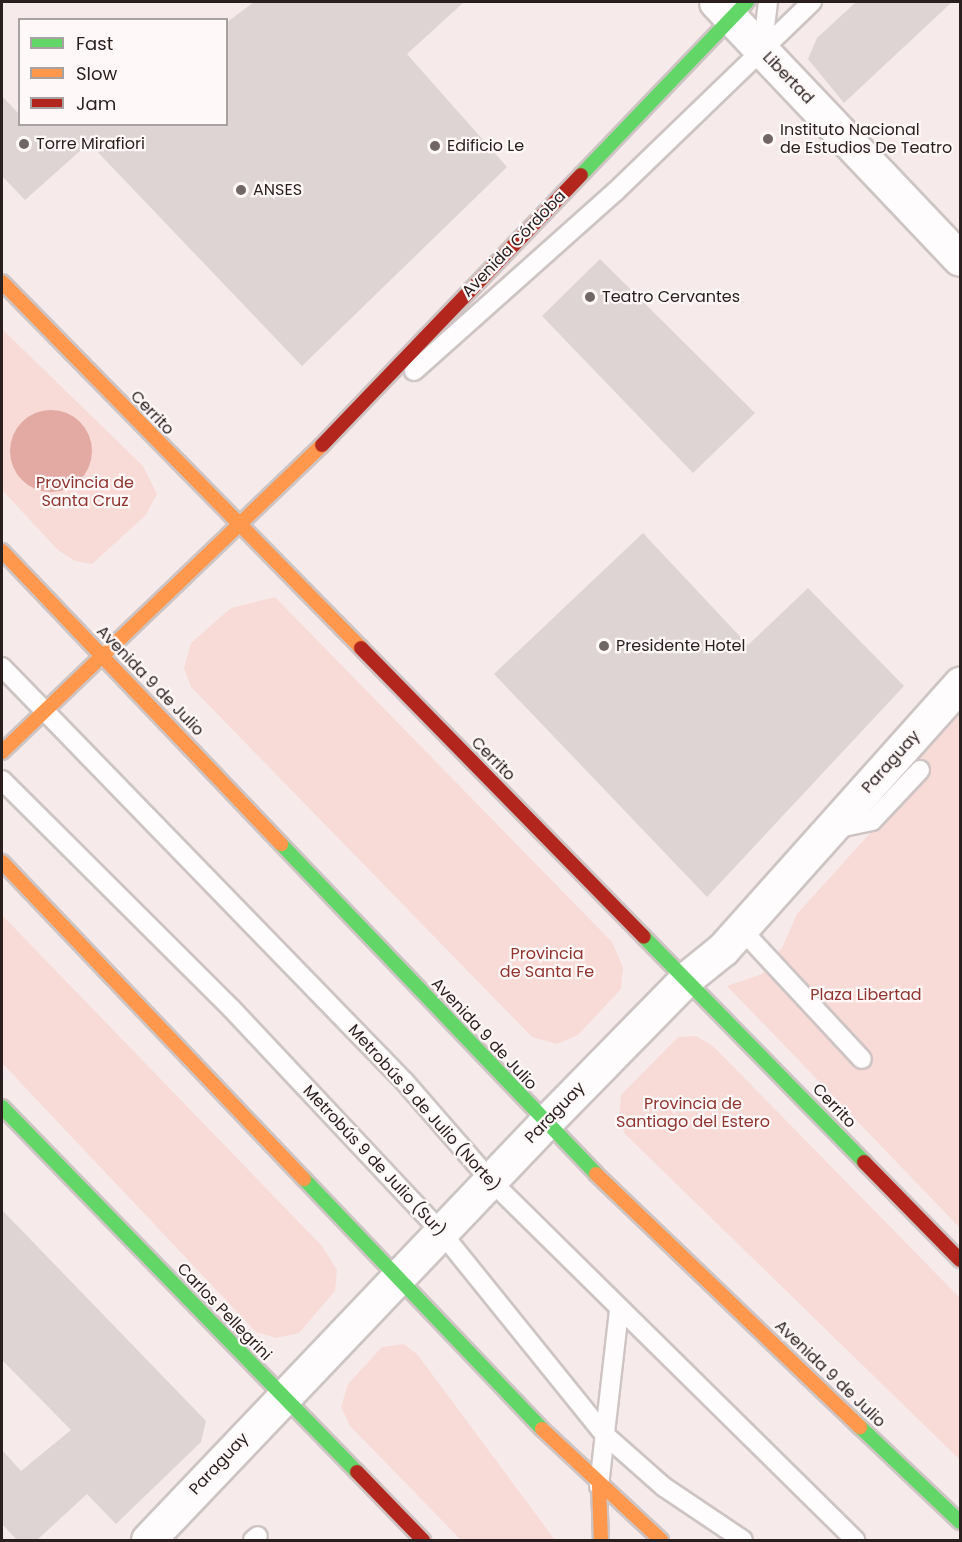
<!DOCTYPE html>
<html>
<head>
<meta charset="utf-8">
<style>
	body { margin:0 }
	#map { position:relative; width:962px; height:1542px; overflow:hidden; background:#f6ebea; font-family:Poppins,sans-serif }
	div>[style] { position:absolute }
	.green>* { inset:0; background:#f8dbd7 }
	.water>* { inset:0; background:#e3aaa3 }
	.round { border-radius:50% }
	.building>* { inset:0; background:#ded4d3 }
	.roads { filter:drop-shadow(2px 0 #cec4c4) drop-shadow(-2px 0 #cec4c4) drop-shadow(0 2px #cec4c4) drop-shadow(0 -2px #cec4c4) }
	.lane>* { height:18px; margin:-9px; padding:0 9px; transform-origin:9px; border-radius:9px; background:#fefcfc }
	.street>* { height:33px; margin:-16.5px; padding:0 16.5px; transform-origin:16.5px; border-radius:16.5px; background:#fefcfc }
	.fast>* { height:14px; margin:-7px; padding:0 7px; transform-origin:7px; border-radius:7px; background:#63d668 }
	.slow>* { height:14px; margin:-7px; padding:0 7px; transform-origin:7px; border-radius:7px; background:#ff974d }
	.jam>* { height:14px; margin:-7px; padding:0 7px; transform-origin:7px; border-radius:7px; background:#b3261e }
	.dots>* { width:16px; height:16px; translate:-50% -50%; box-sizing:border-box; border:3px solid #fef8f8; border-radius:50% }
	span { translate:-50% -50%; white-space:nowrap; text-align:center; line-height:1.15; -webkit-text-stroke:4.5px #fef8f8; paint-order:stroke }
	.street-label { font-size:16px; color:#281f1e }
	.poi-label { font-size:16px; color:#281f1e }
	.left { translate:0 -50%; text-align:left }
	.park-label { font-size:16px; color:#90352f }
	.frame { position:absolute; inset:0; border:3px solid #281f1e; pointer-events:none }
	.legend { position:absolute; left:18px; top:18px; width:210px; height:108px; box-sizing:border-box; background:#fef8f8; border:2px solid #a8a1a1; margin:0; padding:8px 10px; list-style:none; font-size:18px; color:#281f1e }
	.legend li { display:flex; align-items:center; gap:12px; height:30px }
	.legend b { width:30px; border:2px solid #a8a1a1 }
</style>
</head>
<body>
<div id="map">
	<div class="green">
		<i style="clip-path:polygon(2px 329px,143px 466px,157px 494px,146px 515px,92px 564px,75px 561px,58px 550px,2px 490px)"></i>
		<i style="clip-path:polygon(275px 597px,612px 942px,623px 967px,621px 989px,578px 1035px,557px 1044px,532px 1037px,191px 687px,184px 668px,191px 643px,231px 608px)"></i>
		<i style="clip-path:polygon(960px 709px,960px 1228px,727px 986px,762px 974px,783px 946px,797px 914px,928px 769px,916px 757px)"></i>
		<i style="clip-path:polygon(2px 915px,322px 1246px,337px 1270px,335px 1291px,299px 1333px,276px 1338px,256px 1332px,2px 1063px)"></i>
		<i style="clip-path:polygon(696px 1036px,713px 1046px,960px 1298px,960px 1460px,625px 1134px,619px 1120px,621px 1095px,678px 1037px)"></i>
		<i style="clip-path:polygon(404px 1344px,417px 1354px,555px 1540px,461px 1540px,350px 1426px,341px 1407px,348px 1384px,382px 1347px)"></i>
	</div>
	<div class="water">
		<i class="round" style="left:10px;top:410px;width:82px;height:82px"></i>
	</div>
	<div class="building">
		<i style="clip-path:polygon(254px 2px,464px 2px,407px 54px,507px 167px,302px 366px,89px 143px,25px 200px,2px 176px,2px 96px,20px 115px,20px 124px,226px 124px,226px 23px)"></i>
		<i style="clip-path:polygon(856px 2px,952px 2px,844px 103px,808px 59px,817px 38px)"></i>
		<i style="clip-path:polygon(600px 259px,755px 413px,693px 473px,542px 316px)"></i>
		<i style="clip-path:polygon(643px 533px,748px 645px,808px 588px,904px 686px,707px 897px,494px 674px)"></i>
		<i style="clip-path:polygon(2px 1210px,206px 1421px,201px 1442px,116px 1524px,87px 1494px,37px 1540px,17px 1540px,2px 1524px,2px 1450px,21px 1471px,71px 1430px,2px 1360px)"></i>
	</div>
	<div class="roads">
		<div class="lane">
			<i style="left:762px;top:51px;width:49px;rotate:-83deg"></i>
			<i style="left:414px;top:371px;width:269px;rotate:-41.7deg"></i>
			<i style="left:615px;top:192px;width:274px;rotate:-44deg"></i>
			<i style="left:2px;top:667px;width:577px;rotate:45.84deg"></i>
			<i style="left:404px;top:1081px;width:131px;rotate:49deg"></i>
			<i style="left:490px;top:1180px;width:513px;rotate:44.6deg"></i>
			<i style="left:2px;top:780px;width:323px;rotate:44.9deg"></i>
			<i style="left:231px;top:1008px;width:307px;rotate:46.8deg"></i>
			<i style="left:441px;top:1232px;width:260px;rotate:51.1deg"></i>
			<i style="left:604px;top:1434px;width:80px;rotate:41.5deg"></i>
			<i style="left:664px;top:1487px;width:95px;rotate:33.9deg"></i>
			<i style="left:834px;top:829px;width:39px;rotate:-12deg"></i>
			<i style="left:872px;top:821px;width:70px;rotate:-46.7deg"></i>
			<i style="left:742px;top:930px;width:176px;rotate:47.1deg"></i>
			<i style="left:599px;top:1486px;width:177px;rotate:-83.5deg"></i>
			<i style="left:253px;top:1540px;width:6px;rotate:-39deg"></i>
		</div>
		<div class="street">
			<i style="left:716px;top:2px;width:354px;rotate:46.5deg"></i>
			<i style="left:148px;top:1540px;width:576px;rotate:-46.41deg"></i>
			<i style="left:545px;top:1123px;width:203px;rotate:-45.6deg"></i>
			<i style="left:687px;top:978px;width:46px;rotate:-38.9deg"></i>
			<i style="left:723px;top:949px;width:356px;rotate:-48.2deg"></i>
		</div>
		<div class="fast">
			<i style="left:581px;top:175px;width:240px;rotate:-46.2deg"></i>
			<i style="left:281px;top:844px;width:456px;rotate:46.3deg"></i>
			<i style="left:644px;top:937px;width:315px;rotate:45.6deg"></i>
			<i style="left:2px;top:1107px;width:509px;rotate:45.8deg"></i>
			<i style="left:304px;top:1179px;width:345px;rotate:46.4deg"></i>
			<i style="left:860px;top:1427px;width:138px;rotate:43.5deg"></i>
		</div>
		<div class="slow">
			<i style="left:2px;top:282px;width:513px;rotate:45.55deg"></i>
			<i style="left:2px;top:551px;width:405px;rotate:46.4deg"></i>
			<i style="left:2px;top:752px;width:443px;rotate:-43.8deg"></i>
			<i style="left:2px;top:862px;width:438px;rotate:46.4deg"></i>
			<i style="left:596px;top:1174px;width:366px;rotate:43.8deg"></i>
			<i style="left:542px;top:1429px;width:163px;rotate:43deg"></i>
			<i style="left:599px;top:1486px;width:54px;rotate:87.9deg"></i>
		</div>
		<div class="jam">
			<i style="left:322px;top:445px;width:374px;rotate:-46.2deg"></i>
			<i style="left:361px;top:648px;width:404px;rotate:45.6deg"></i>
			<i style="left:864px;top:1162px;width:137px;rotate:45.6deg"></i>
			<i style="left:357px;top:1472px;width:95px;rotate:45.9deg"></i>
		</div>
	</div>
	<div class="dots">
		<i style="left:768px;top:139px;background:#706665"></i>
		<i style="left:24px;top:144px;background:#706665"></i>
		<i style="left:435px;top:146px;background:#706665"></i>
		<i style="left:241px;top:190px;background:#706665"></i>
		<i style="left:590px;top:297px;background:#706665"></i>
		<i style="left:604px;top:646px;background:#706665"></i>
	</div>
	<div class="street-label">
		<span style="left:788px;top:78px;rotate:46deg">Libertad</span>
		<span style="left:514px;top:244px;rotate:-46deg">Avenida Córdoba</span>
		<span style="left:152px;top:413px;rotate:46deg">Cerrito</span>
		<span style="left:150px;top:681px;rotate:46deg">Avenida 9 de Julio</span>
		<span style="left:493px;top:759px;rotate:45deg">Cerrito</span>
		<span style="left:891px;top:762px;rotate:-48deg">Paraguay</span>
		<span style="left:484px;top:1034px;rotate:47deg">Avenida 9 de Julio</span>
		<span style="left:834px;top:1106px;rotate:46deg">Cerrito</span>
		<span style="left:424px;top:1108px;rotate:48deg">Metrobús 9 de Julio (Norte)</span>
		<span style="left:555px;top:1113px;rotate:-46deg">Paraguay</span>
		<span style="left:374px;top:1161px;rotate:47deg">Metrobús 9 de Julio (Sur)</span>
		<span style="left:224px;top:1312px;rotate:46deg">Carlos Pellegrini</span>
		<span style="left:830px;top:1374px;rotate:44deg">Avenida 9 de Julio</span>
		<span style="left:219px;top:1464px;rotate:-47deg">Paraguay</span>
	</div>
	<div class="poi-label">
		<span class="left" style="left:780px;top:139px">Instituto Nacional<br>de Estudios De Teatro</span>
		<span class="left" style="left:36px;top:144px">Torre Mirafiori</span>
		<span class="left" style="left:447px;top:146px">Edificio Le</span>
		<span class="left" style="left:253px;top:190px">ANSES</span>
		<span class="left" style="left:602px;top:297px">Teatro Cervantes</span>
		<span class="left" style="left:616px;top:646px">Presidente Hotel</span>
	</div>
	<div class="park-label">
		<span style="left:85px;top:492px">Provincia de<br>Santa Cruz</span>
		<span style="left:547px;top:963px">Provincia<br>de Santa Fe</span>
		<span style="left:866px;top:995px">Plaza Libertad</span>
		<span style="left:693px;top:1113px">Provincia de<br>Santiago del Estero</span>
	</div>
	<div class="frame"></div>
	<ul class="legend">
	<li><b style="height:8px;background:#63d668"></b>Fast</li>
	<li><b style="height:8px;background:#ff974d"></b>Slow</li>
	<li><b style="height:8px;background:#b3261e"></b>Jam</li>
	</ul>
</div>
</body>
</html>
